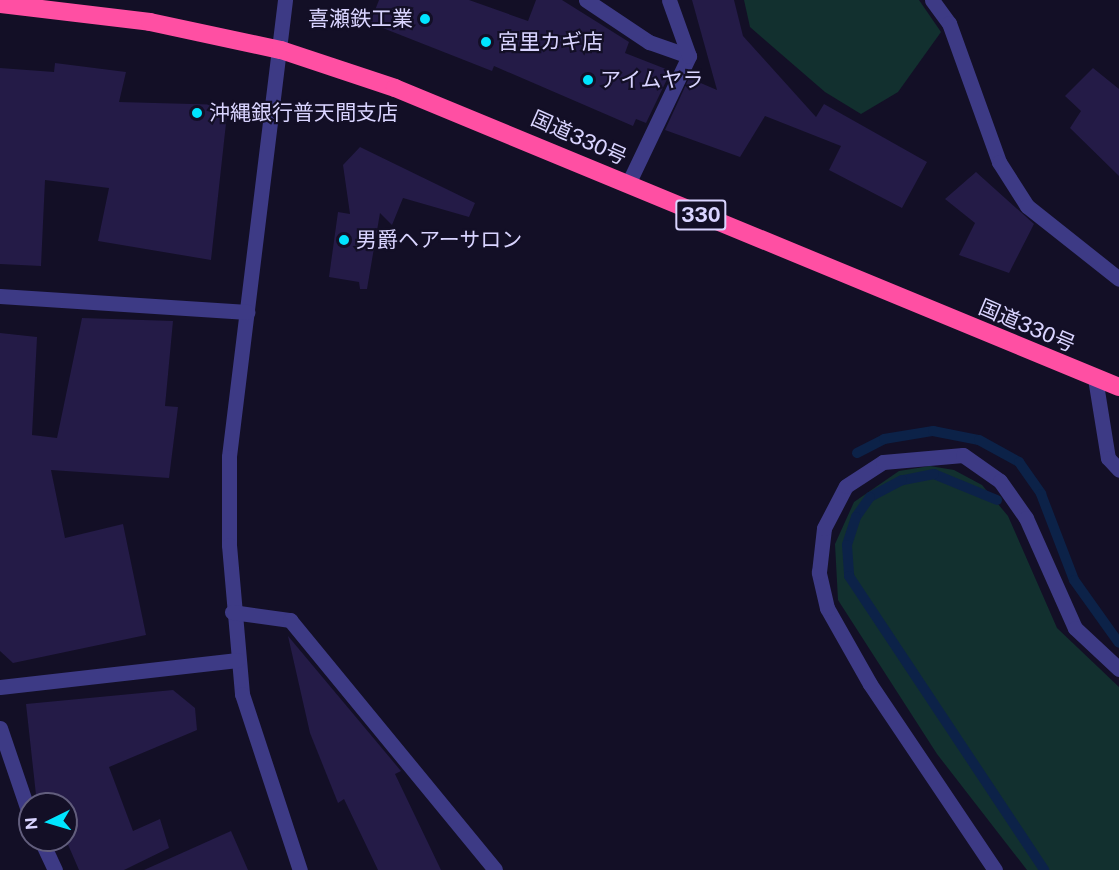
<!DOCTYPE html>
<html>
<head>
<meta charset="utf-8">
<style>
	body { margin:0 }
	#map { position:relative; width:1119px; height:870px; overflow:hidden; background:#130f26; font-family:"Public Sans","Noto Sans JP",sans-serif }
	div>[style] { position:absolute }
	.green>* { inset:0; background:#12302f }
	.stream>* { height:10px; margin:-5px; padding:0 5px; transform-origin:5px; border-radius:5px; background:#0c2248 }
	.building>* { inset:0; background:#241b47 }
	.minor>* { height:15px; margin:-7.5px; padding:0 7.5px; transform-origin:7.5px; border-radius:7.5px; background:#3d3a85 }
	.highway>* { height:18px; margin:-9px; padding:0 9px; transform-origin:9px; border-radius:9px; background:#ff4fa3 }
	.dots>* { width:16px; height:16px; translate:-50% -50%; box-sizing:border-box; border:3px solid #130f26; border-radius:50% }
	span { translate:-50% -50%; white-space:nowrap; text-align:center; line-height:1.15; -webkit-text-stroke:4.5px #130f26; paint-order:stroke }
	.shield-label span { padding:2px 4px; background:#130f26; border:2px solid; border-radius:4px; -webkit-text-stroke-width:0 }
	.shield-label { font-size:20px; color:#d9d4ff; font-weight:700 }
	.poi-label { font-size:21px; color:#d9d4ff }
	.right { translate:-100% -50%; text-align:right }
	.left { translate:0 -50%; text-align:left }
	.street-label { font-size:21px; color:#d9d4ff }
	.north { position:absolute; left:18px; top:792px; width:60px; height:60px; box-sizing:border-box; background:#130f26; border:2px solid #625e7d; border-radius:50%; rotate:265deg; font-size:16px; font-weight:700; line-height:24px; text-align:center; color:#d9d4ff }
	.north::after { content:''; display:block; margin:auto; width:21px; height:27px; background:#00e5ff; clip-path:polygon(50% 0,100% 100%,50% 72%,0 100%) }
</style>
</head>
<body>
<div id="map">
	<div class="green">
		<i style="clip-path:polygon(744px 0,919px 0,941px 32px,898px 92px,861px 114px,825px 92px,750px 27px)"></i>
		<i style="clip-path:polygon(930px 466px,954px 470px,982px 485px,1008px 516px,1057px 628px,1119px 687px,1119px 870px,1027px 870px,937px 754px,838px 600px,835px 544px,854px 502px,899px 471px)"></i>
	</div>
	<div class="stream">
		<i style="left:857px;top:453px;width:30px;rotate:-27deg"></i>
		<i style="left:884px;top:439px;width:50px;rotate:-9.3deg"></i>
		<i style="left:933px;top:431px;width:47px;rotate:11.1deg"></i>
		<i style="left:979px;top:440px;width:46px;rotate:28.8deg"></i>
		<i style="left:1019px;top:462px;width:39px;rotate:55deg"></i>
		<i style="left:1041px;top:494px;width:92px;rotate:69deg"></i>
		<i style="left:1074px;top:580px;width:77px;rotate:54.5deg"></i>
		<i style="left:997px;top:500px;width:68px;rotate:-157.6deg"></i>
		<i style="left:934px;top:474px;width:33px;rotate:169deg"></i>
		<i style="left:902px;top:480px;width:36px;rotate:152deg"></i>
		<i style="left:870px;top:497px;width:24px;rotate:125deg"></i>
		<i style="left:856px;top:517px;width:29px;rotate:108deg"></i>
		<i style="left:847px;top:545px;width:31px;rotate:86deg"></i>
		<i style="left:849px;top:576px;width:353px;rotate:56.4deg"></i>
	</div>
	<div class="building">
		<i style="clip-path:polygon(379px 0,469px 0,528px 21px,536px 0,562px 0,629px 42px,625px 53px,671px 71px,646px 123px,636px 119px,633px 126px,494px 66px,492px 71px,370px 23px)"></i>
		<i style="clip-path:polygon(692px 0,734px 0,743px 36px,816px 117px,824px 104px,927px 162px,902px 208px,829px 170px,841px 146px,765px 116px,740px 157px,665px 130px,689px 78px,717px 90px)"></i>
		<i style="clip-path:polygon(55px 63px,126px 72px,119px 102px,228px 105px,211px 260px,98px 241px,109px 188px,45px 180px,41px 266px,0 264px,0 68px,54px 72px)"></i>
		<i style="clip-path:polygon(1093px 68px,1119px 89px,1119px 176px,1070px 128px,1081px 111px,1065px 96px)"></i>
		<i style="clip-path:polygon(360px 147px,475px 203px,469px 217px,403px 198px,392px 225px,380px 213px,367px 289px,360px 289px,359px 282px,329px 277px,338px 212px,350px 214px,343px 165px)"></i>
		<i style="clip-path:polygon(976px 172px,1034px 224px,1009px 273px,959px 255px,975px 223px,945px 199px)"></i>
		<i style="clip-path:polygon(82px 318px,173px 321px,165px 406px,178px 407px,169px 478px,51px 470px,65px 538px,123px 524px,146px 635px,13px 663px,0 651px,0 333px,37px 337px,32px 435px,57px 438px)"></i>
		<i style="clip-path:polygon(288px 636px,401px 771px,395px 774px,441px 870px,378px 870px,344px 799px,338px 803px,310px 733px)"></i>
		<i style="clip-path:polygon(173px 690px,195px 708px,197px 730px,109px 767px,133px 831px,160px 819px,169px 848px,124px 870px,79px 870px,66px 840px,66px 804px,37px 804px,26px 704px)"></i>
		<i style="clip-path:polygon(231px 831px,248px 870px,144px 870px)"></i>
	</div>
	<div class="minor">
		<i style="left:285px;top:0;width:460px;rotate:97deg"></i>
		<i style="left:229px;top:457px;width:88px;rotate:90deg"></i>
		<i style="left:229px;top:545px;width:150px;rotate:85deg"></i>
		<i style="left:242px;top:694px;width:185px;rotate:71.8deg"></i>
		<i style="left:586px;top:0;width:76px;rotate:33.7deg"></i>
		<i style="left:649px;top:42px;width:42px;rotate:19.3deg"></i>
		<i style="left:932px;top:0;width:29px;rotate:54deg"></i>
		<i style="left:949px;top:23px;width:148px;rotate:70.2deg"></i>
		<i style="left:999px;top:162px;width:52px;rotate:57.5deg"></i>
		<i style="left:1027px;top:206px;width:117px;rotate:38.4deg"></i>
		<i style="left:628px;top:184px;width:142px;rotate:-64.5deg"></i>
		<i style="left:689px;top:56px;width:59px;rotate:-109.7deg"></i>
		<i style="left:0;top:296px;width:248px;rotate:3.7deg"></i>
		<i style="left:1095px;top:378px;width:81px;rotate:80.8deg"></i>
		<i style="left:1108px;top:458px;width:16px;rotate:47deg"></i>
		<i style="left:232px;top:612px;width:59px;rotate:7.9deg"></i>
		<i style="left:290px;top:620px;width:323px;rotate:50.6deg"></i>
		<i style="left:0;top:687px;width:239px;rotate:-6.5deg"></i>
		<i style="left:0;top:728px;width:93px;rotate:71.2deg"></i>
		<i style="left:41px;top:840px;width:33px;rotate:65deg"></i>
		<i style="left:995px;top:870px;width:224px;rotate:-123.9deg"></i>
		<i style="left:870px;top:684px;width:87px;rotate:-119.5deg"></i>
		<i style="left:827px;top:608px;width:37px;rotate:-103deg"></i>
		<i style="left:819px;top:572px;width:44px;rotate:-83.5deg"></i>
		<i style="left:824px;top:528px;width:47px;rotate:-62.4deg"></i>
		<i style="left:846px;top:486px;width:44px;rotate:-33deg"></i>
		<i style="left:883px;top:462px;width:80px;rotate:-5deg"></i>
		<i style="left:963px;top:455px;width:45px;rotate:35.1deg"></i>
		<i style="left:1000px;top:481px;width:45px;rotate:54.9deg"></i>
		<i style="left:1026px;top:518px;width:120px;rotate:66deg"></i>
		<i style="left:1075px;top:628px;width:60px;rotate:43deg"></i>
	</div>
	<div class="highway">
		<i style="left:0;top:4px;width:151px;rotate:6.8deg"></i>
		<i style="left:150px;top:22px;width:134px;rotate:12.1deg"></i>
		<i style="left:281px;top:50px;width:120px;rotate:18.4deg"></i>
		<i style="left:395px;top:88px;width:783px;rotate:22.44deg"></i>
	</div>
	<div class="dots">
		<i style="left:425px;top:19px;background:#00e5ff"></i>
		<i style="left:486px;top:42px;background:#00e5ff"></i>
		<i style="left:588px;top:80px;background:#00e5ff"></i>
		<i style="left:197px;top:113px;background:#00e5ff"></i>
		<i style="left:344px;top:240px;background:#00e5ff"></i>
	</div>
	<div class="shield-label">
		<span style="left:701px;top:215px">330</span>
	</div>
	<div class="poi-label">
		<span class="right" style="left:413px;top:19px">喜瀬鉄工業</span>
		<span class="left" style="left:498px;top:42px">宮里カギ店</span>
		<span class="left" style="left:600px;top:80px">アイムヤラ</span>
		<span class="left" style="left:209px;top:113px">沖縄銀行普天間支店</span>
		<span class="left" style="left:356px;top:240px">男爵ヘアーサロン</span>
	</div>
	<div class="street-label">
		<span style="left:579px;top:138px;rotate:24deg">国道330号</span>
		<span style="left:1027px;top:326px;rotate:23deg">国道330号</span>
	</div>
	<div class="north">N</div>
</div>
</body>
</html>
